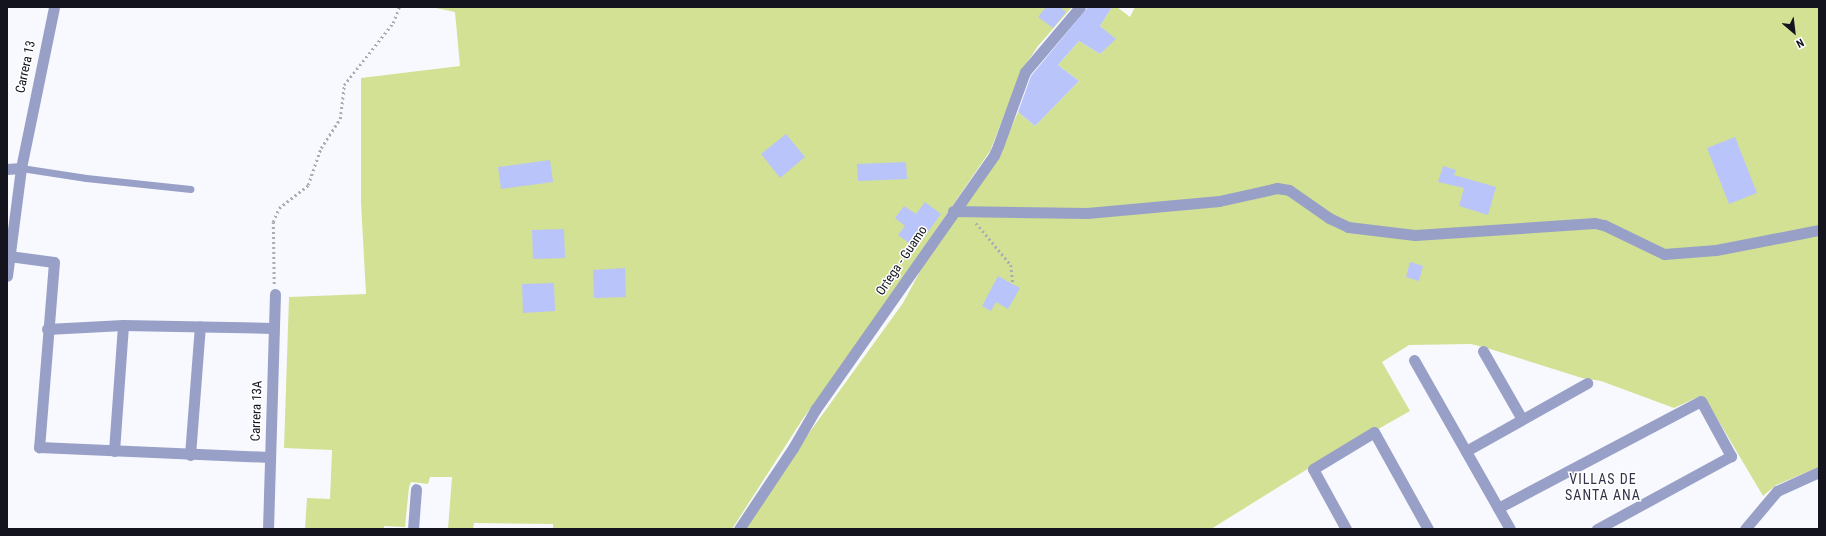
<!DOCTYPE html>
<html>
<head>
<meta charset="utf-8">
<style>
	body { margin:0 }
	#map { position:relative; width:1826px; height:536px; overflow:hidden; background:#f8f9fe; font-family:"Roboto Condensed",sans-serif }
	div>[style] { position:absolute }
	.green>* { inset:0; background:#d2e194 }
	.building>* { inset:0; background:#b9c4fa }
	.path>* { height:2.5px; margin-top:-1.25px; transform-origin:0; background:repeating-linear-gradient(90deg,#abacb2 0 2px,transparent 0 5px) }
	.service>* { height:7px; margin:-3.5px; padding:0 3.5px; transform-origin:3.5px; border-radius:3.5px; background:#98a0c7 }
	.minor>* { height:11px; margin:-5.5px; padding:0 5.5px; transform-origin:5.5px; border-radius:5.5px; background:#98a0c7 }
	.tertiary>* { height:11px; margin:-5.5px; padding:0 5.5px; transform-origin:5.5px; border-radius:5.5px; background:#98a0c7 }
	span { translate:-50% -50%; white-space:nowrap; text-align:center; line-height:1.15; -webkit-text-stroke:3px #fff; paint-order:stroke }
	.street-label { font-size:13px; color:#13141d }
	.neighbourhood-label { font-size:14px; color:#2f3347; letter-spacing:1px }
	.frame { position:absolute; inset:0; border:8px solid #13141d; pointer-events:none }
	.north { position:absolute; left:1774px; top:12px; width:40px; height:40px; -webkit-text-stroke:3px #fff; paint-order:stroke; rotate:152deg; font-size:11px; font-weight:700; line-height:16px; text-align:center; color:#13141d }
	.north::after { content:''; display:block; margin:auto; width:14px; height:18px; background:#13141d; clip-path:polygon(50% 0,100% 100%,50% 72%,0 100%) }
</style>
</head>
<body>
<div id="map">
	<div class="green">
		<i style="clip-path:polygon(431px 7px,1072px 7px,1038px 46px,1022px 70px,990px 151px,831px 382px,804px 417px,732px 529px,553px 529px,553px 524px,474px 523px,473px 529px,448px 529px,452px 477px,430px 477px,428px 484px,411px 482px,409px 487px,405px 527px,384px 526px,384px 529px,305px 529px,307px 498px,330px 499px,332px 450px,284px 448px,289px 297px,366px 294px,361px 203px,361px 78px,460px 66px,455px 12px)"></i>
		<i style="clip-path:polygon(1112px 7px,1117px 7px,1130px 17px,1135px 7px,1819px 7px,1819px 467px,1776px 485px,1763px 496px,1705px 398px,1698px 397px,1674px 408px,1601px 381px,1582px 378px,1487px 348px,1471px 344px,1409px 345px,1382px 362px,1410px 411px,1306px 470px,1211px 529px,744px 529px,804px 440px,903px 303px,932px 249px,998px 157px,1018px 112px,1035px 126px,1079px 81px,1058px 65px,1079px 41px,1100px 54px,1115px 39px,1100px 26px)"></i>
	</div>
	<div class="building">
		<i style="clip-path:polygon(1046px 7px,1060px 7px,1066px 12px,1053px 28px,1038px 17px)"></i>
		<i style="clip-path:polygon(1088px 7px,1112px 7px,1100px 26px,1116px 39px,1100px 54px,1079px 41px,1058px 65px,1079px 81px,1035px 126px,1018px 112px,1031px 76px)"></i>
		<i style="clip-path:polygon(786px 134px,805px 157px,780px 178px,761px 154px)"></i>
		<i style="clip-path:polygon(1735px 137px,1757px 193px,1729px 204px,1707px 148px)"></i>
		<i style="clip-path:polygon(550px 160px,553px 182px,501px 189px,498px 167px)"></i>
		<i style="clip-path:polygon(906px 162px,907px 179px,858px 181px,857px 164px)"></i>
		<i style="clip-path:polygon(1443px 166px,1456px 170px,1454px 175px,1496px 187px,1488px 215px,1459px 206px,1464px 188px,1438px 182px)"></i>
		<i style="clip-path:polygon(925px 202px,941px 214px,916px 248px,898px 235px,905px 226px,895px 218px,904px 206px,916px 214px)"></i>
		<i style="clip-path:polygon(564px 229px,565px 258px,533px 259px,532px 230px)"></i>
		<i style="clip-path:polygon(1410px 262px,1423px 266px,1419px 281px,1406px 277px)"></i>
		<i style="clip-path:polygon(625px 268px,626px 297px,594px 298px,593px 270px)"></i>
		<i style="clip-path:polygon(998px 276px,1020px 288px,1008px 309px,996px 302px,991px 311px,982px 306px)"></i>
		<i style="clip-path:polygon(554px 283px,555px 311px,523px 313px,522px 284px)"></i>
	</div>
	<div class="path">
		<i style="left:976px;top:223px;width:55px;rotate:50.2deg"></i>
		<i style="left:1011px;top:265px;width:19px;rotate:84deg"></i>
		<i style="left:274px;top:284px;width:62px;rotate:-90.9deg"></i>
		<i style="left:273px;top:222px;width:15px;rotate:-67deg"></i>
		<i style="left:279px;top:208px;width:37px;rotate:-38deg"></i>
		<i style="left:308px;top:185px;width:39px;rotate:-71deg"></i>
		<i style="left:321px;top:148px;width:35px;rotate:-57deg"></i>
		<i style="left:340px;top:119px;width:34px;rotate:-83deg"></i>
		<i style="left:344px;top:85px;width:79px;rotate:-51.7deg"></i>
		<i style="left:393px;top:23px;width:17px;rotate:-69deg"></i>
	</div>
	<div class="service">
		<i style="left:21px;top:168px;width:66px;rotate:8.7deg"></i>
		<i style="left:86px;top:178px;width:105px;rotate:6deg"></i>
	</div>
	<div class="minor">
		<i style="left:7px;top:169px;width:14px;rotate:-4deg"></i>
		<i style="left:953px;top:211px;width:134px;rotate:0.9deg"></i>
		<i style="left:1087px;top:213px;width:133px;rotate:-5.2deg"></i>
		<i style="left:1219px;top:201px;width:59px;rotate:-12.6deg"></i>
		<i style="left:1277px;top:188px;width:12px;rotate:9deg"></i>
		<i style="left:1289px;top:190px;width:49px;rotate:35deg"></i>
		<i style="left:1329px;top:218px;width:21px;rotate:25deg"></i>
		<i style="left:1348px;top:227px;width:67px;rotate:6.8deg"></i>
		<i style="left:1415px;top:235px;width:180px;rotate:-3.8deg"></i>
		<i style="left:1595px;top:223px;width:9px;rotate:13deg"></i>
		<i style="left:1604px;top:225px;width:67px;rotate:25.8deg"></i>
		<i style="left:1664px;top:254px;width:52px;rotate:-4.4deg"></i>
		<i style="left:1716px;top:250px;width:105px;rotate:-11deg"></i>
		<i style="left:9px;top:256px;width:45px;rotate:7.6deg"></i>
		<i style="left:54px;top:262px;width:186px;rotate:94.6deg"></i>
		<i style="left:39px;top:447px;width:231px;rotate:2.5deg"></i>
		<i style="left:7px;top:276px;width:109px;rotate:-82.6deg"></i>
		<i style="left:21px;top:168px;width:164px;rotate:-78.4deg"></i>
		<i style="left:47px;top:329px;width:76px;rotate:-3deg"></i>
		<i style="left:123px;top:325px;width:150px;rotate:1.1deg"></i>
		<i style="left:1483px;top:351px;width:78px;rotate:60.2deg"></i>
		<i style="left:1414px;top:360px;width:194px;rotate:60.4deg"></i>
		<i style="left:114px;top:451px;width:126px;rotate:-85.9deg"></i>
		<i style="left:1466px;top:451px;width:139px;rotate:-29.3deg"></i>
		<i style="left:190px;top:455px;width:129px;rotate:-85.6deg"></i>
		<i style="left:1498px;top:508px;width:229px;rotate:-27.8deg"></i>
		<i style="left:1701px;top:401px;width:63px;rotate:61.4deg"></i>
		<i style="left:1731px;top:456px;width:153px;rotate:151.4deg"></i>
		<i style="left:268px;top:529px;width:235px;rotate:-88.3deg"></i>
		<i style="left:413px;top:529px;width:40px;rotate:-85.7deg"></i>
		<i style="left:1346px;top:529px;width:68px;rotate:-118.8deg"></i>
		<i style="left:1313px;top:469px;width:71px;rotate:-31.2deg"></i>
		<i style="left:1374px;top:432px;width:111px;rotate:60.9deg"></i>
		<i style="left:1745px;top:529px;width:50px;rotate:-49.9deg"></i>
		<i style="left:1777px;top:491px;width:46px;rotate:-24.3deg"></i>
	</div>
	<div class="tertiary">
		<i style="left:739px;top:529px;width:97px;rotate:-56.3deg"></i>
		<i style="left:793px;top:448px;width:44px;rotate:-59.9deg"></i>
		<i style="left:815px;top:410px;width:312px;rotate:-54.9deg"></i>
		<i style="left:994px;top:155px;width:10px;rotate:-66deg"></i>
		<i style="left:998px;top:146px;width:79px;rotate:-70deg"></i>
		<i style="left:1025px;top:72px;width:85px;rotate:-49.8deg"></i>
	</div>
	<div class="street-label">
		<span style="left:26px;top:67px;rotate:-78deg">Carrera 13</span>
		<span style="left:902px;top:261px;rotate:-56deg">Ortega - Guamo</span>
		<span style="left:257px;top:411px;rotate:-88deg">Carrera 13A</span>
	</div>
	<div class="neighbourhood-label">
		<span style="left:1603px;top:487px">VILLAS DE<br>SANTA ANA</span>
	</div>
	<div class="frame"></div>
	<div class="north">N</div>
</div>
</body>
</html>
